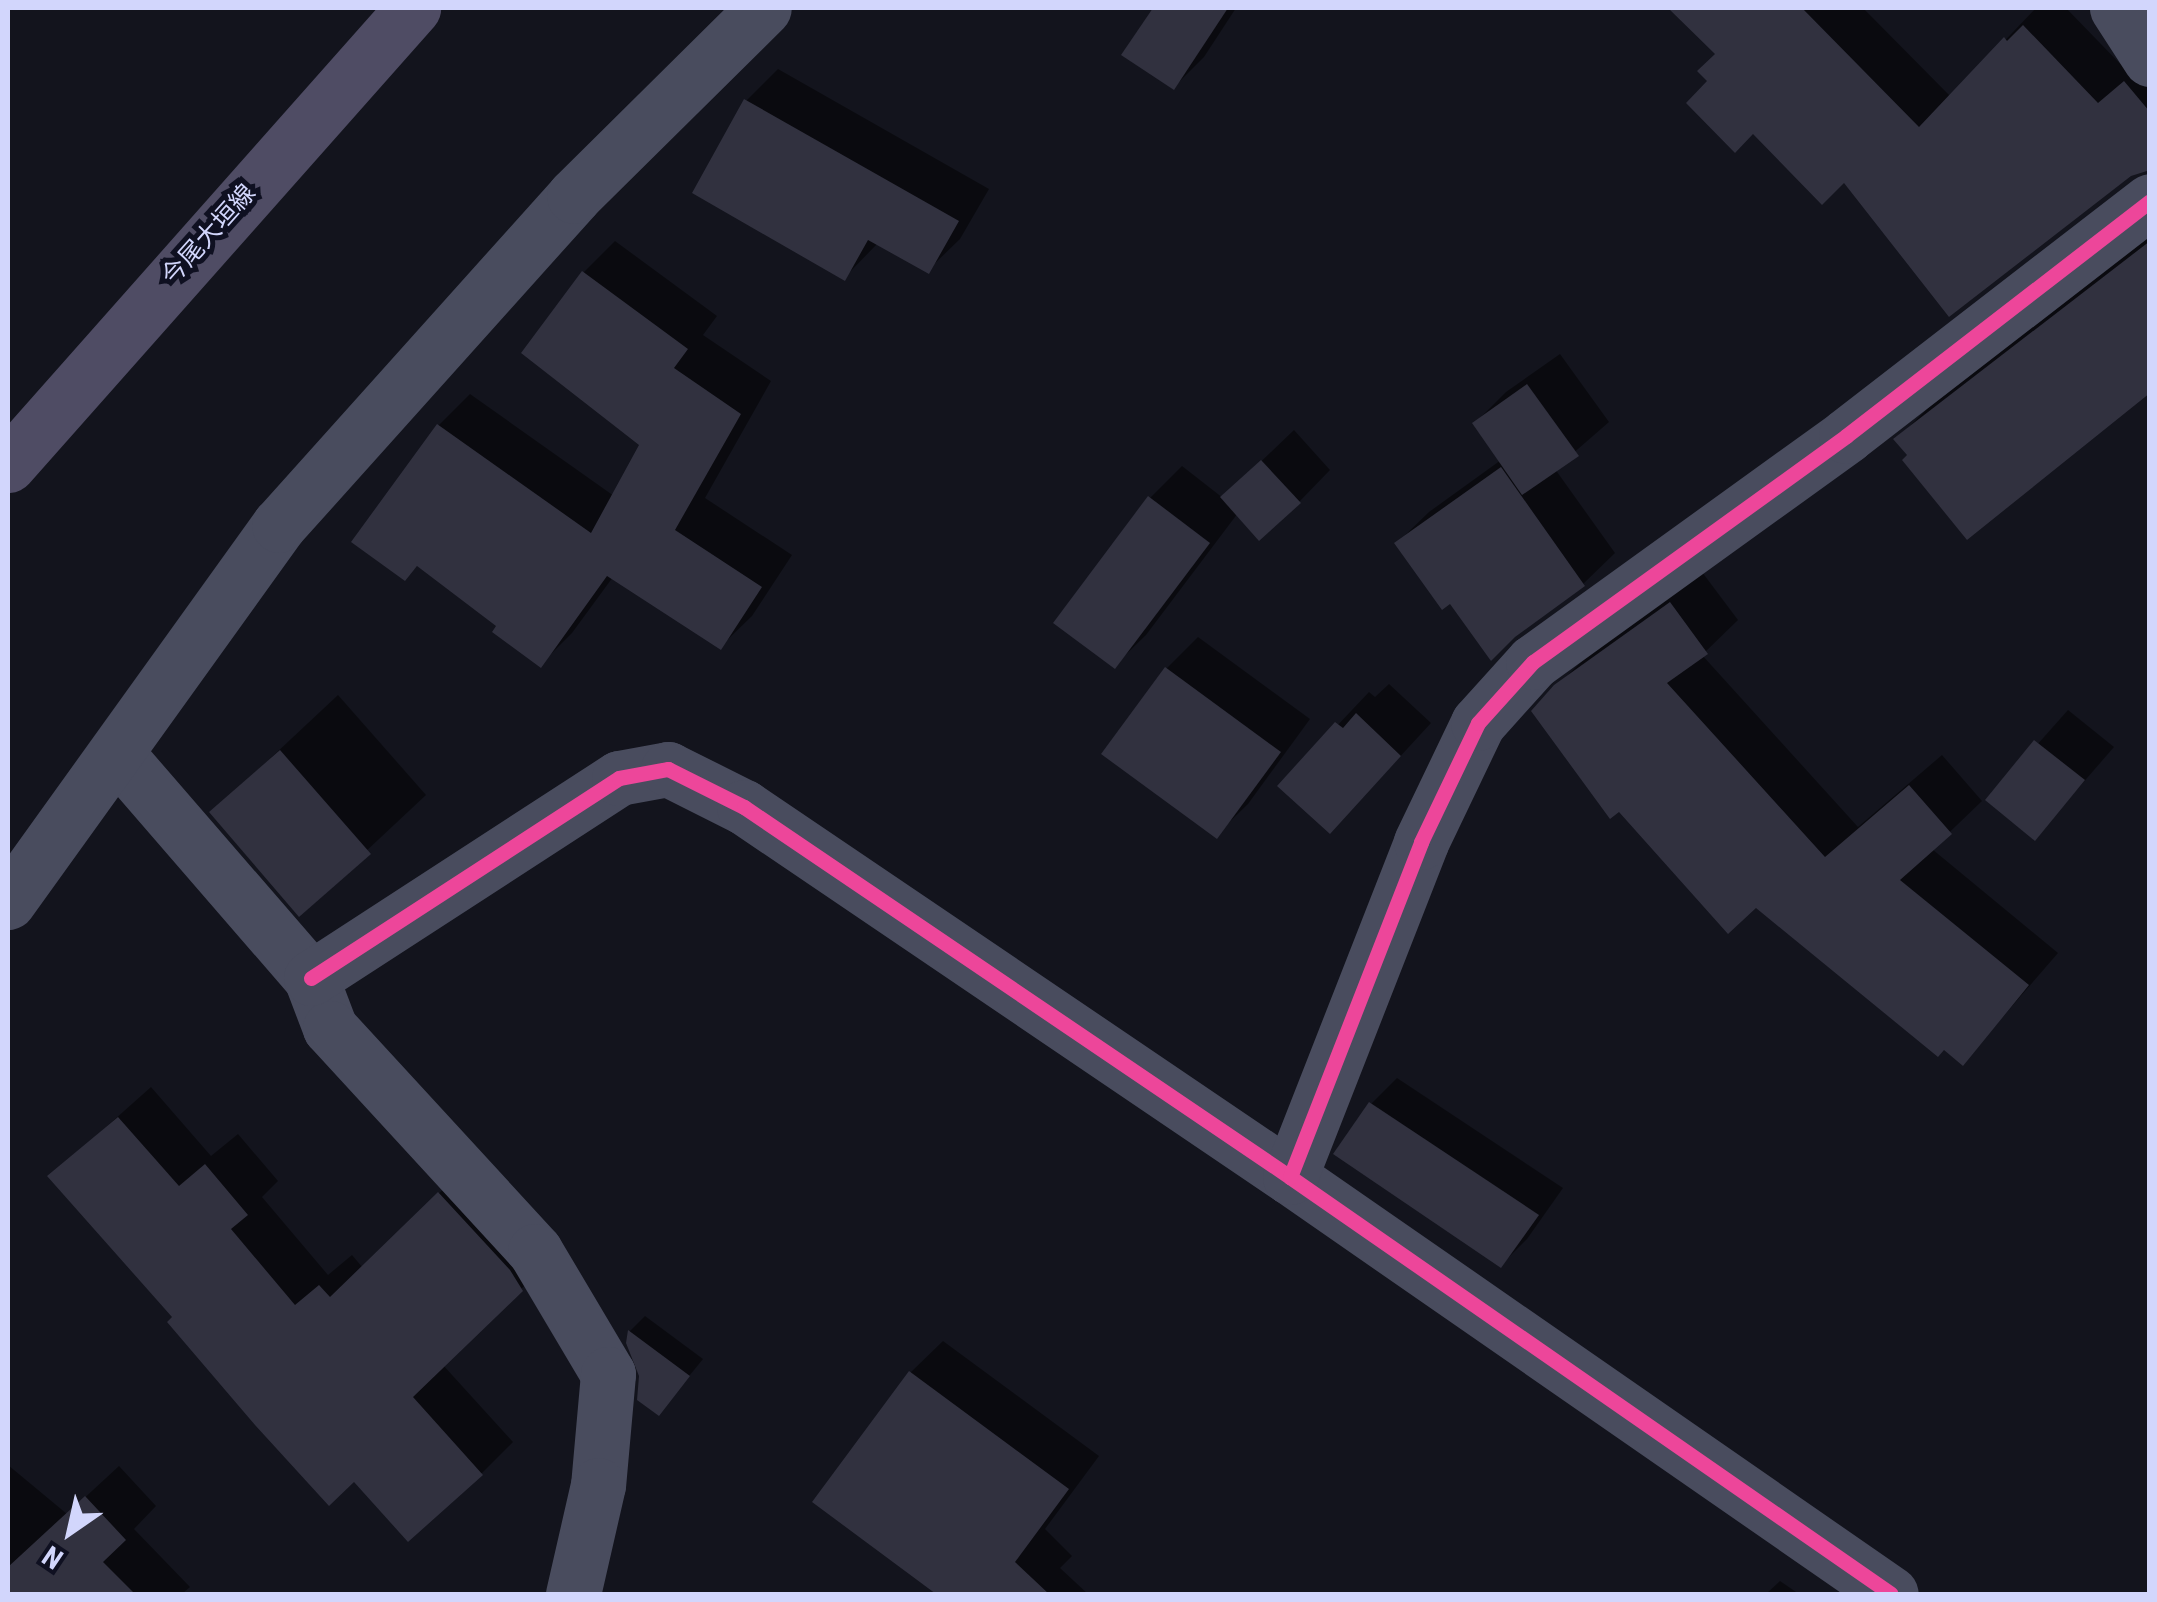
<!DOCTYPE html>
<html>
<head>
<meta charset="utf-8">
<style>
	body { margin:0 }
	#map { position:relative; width:2157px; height:1602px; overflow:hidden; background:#13141d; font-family:"Roboto Condensed","Noto Sans JP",sans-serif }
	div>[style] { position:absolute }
	.shadow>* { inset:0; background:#0007 }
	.building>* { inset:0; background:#31313f }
	.minor>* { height:55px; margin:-27.5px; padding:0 27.5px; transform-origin:27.5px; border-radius:27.5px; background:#494c5e }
	.major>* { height:55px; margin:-27.5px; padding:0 27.5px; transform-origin:27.5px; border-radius:27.5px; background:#4f4c64 }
	.cycleway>* { height:15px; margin:-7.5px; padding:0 7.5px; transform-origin:7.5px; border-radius:7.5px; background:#ed469a }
	span { translate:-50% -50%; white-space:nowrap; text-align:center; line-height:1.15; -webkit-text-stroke:10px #0f1021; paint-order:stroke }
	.street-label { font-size:25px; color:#d2d6fc }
	.frame { position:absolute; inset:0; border:10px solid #d2d6fc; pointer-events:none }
	.north { position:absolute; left:20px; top:1482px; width:100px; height:100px; -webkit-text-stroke:8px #0f1021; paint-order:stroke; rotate:214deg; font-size:28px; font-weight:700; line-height:40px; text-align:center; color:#d2d6fc }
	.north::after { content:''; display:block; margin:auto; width:35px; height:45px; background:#d2d6fc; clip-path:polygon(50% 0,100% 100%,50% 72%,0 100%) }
</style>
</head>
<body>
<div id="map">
	<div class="shadow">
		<i style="clip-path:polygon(1156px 8px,1236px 8px,1204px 57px,1174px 87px,1125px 54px)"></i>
		<i style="clip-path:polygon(1671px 8px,1863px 8px,1951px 97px,2036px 8px,2066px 8px,2130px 74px,2150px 58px,2150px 164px,1844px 179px,1711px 81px,1718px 54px)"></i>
		<i style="clip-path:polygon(778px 69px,989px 189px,960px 239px,928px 270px,878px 243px,844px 278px,746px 101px)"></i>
		<i style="clip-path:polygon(2150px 236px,2150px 390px,1910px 455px,1897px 439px,1928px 408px)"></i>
		<i style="clip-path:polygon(615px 241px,717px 316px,703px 335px,771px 381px,705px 498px,792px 555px,752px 616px,720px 647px,613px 577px,572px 633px,541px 664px,500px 625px,419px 564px,405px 578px,439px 425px,470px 394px,614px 496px,643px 445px,584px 272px)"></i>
		<i style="clip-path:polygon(1560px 354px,1609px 422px,1555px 469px,1615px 553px,1583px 584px,1450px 601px,1397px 543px,1429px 512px,1501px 460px,1475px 423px,1506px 392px)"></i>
		<i style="clip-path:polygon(1294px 430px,1330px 470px,1299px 502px,1238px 513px,1146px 635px,1114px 666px,1150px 498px,1182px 466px,1223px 498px)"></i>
		<i style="clip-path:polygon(1702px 572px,1738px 620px,1702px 655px,1858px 827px,1942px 755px,1982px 801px,1932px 849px,2058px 953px,1963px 1063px,1556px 687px,1589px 654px)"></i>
		<i style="clip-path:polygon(1198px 637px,1310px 719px,1248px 804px,1216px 835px,1104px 753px,1167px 668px)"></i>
		<i style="clip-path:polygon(1389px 684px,1431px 723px,1361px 799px,1281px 785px,1369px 692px,1375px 697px)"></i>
		<i style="clip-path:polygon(338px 695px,426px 795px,300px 913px,212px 813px)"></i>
		<i style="clip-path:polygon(2068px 710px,2114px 747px,2035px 838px,1988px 800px)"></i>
		<i style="clip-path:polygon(1397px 1078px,1563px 1188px,1527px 1239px,1501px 1265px,1371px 1104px)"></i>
		<i style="clip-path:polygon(151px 1087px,211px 1156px,238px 1134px,278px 1181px,262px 1197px,328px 1275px,352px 1255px,363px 1268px,471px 1162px,553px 1258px,443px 1365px,513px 1442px,482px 1473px,355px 1479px,176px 1316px,51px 1176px)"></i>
		<i style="clip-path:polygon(645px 1316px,703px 1359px,659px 1413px,628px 1342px,630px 1331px)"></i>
		<i style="clip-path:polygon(943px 1341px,1099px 1456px,1045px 1529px,1072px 1556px,1060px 1568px,1088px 1594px,937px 1594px,815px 1502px,911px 1372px)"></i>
		<i style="clip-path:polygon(8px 1465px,67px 1514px,119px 1466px,156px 1506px,134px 1529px,190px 1587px,182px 1594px,8px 1594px)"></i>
		<i style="clip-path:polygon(1780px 1581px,1799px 1594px,1766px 1594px)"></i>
	</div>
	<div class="building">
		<i style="clip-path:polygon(1153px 8px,1228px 8px,1174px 90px,1121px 55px)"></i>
		<i style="clip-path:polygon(1668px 8px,1802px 8px,1919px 127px,2004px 37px,2007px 41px,2023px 25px,2098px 103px,2124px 81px,2150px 112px,2150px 170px,2131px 176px,1949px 317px,1844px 183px,1822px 205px,1753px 134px,1735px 153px,1686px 103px,1707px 81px,1697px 71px,1715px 54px)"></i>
		<i style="clip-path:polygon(744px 99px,959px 221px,929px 274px,868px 240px,845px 281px,692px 193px)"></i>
		<i style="clip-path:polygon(2150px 241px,2150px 393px,1967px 540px,1902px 460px,1907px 455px,1893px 439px)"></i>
		<i style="clip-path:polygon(582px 271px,688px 349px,674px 368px,741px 414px,675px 530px,762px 587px,721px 650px,607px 576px,541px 668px,492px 632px,496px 626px,417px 566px,405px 581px,351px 542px,437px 424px,591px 533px,639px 445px,521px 353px)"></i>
		<i style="clip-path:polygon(1527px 384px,1579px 456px,1522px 495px,1472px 423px)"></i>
		<i style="clip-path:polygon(1261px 460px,1301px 503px,1259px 541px,1220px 497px)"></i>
		<i style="clip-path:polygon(1501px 467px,1585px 586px,1515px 637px,1491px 661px,1450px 604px,1442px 610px,1394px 543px)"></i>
		<i style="clip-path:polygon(1148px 496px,1210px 543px,1115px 669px,1053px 623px)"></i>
		<i style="clip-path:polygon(1670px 602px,1708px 654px,1667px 683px,1825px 857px,1909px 785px,1952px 834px,1900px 880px,2029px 985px,1963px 1066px,1944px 1050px,1938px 1057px,1756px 908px,1728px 934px,1619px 812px,1610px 819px,1531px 711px,1554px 685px)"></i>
		<i style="clip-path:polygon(1165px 667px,1281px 752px,1217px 839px,1101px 754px)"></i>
		<i style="clip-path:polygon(1356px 713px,1401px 756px,1330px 834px,1277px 786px,1335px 722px,1343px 728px)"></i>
		<i style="clip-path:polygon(2034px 740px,2085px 780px,2035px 841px,1985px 800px)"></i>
		<i style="clip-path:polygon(280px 750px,371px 854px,299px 917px,209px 812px)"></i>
		<i style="clip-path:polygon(1369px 1102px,1539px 1215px,1501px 1268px,1333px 1154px)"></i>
		<i style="clip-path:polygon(118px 1117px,179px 1186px,205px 1164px,248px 1215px,231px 1229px,295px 1305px,319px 1285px,330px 1297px,438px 1192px,510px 1270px,523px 1291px,413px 1397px,483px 1475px,408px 1542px,354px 1482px,329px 1506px,255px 1425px,167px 1322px,172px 1317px,47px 1176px)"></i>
		<i style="clip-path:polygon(628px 1330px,690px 1376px,659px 1416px,637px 1400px,639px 1376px,626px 1343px)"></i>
		<i style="clip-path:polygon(909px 1371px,1069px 1489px,1015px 1562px,1049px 1594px,936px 1594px,812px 1502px)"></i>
		<i style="clip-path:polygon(85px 1496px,126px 1540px,103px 1562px,135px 1594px,8px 1594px,8px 1567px)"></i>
	</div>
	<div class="minor">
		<i style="left:2117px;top:8px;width:61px;rotate:57.1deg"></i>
		<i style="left:117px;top:754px;width:296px;rotate:49.1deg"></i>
		<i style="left:311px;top:978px;width:53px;rotate:69.2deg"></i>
		<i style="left:330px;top:1028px;width:303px;rotate:47.4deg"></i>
		<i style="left:535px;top:1251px;width:143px;rotate:59.3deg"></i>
		<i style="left:608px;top:1374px;width:111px;rotate:95.1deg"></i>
		<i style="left:598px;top:1485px;width:112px;rotate:102.9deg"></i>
		<i style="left:8px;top:902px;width:464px;rotate:-54.3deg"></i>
		<i style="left:279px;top:525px;width:442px;rotate:-48.1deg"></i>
		<i style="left:574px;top:196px;width:267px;rotate:-44.7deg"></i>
		<i style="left:311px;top:978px;width:367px;rotate:-33deg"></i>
		<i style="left:619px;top:778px;width:50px;rotate:-10.4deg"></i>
		<i style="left:668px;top:769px;width:85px;rotate:26.6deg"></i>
		<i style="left:744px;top:807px;width:660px;rotate:34.12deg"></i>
		<i style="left:1290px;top:1177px;width:731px;rotate:34.75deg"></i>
		<i style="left:1290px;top:1177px;width:360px;rotate:-68.6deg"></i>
		<i style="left:1421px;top:842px;width:132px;rotate:-64.4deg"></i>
		<i style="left:1478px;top:723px;width:82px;rotate:-48deg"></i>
		<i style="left:1533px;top:662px;width:386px;rotate:-35.8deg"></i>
		<i style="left:1846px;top:436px;width:384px;rotate:-37.7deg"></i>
	</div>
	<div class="major">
		<i style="left:8px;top:465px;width:611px;rotate:-48.45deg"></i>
	</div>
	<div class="cycleway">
		<i style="left:311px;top:978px;width:367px;rotate:-33deg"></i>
		<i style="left:619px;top:778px;width:50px;rotate:-10.4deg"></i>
		<i style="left:668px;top:769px;width:85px;rotate:26.6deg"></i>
		<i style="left:744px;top:807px;width:660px;rotate:34.12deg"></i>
		<i style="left:1290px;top:1177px;width:731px;rotate:34.75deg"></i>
		<i style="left:1290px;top:1177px;width:360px;rotate:-68.6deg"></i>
		<i style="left:1421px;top:842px;width:132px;rotate:-64.4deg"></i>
		<i style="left:1478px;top:723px;width:82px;rotate:-48deg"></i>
		<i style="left:1533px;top:662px;width:386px;rotate:-35.8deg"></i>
		<i style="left:1846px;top:436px;width:384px;rotate:-37.7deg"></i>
	</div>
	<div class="street-label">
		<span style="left:209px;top:235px;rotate:-48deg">今尾大垣線</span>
	</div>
	<div class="frame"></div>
	<div class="north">N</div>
</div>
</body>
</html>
